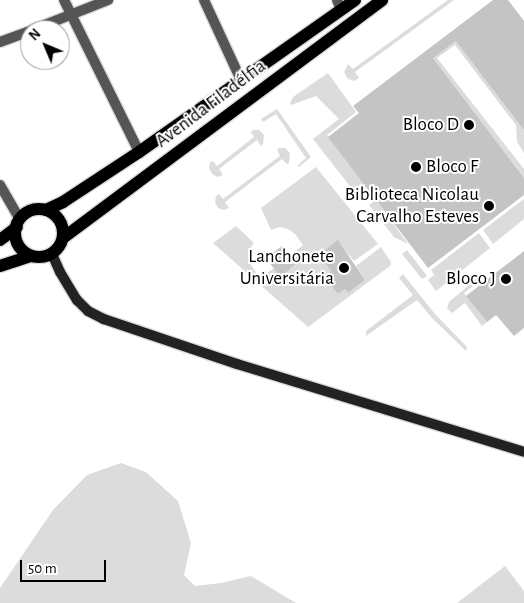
<!DOCTYPE html>
<html>
<head>
<meta charset="utf-8">
<style>
	body { margin:0 }
	#map { position:relative; width:524px; height:603px; overflow:hidden; background:#fff; font-family:"Alegreya Sans",sans-serif }
	div>[style] { position:absolute }
	.green>* { inset:0; background:#dcdcdc }
	.building>* { inset:0; background:#c4c4c4 }
	.roads { filter:drop-shadow(1px 0 #dbdbdb) drop-shadow(-1px 0 #dbdbdb) drop-shadow(0 1px #dbdbdb) drop-shadow(0 -1px #dbdbdb) }
	.street>* { height:10px; margin:-5px; padding:0 5px; transform-origin:5px; border-radius:5px; background:#555 }
	.secondary>* { height:10px; margin:-5px; padding:0 5px; transform-origin:5px; border-radius:5px; background:#222 }
	.primary>* { height:12px; margin:-6px; padding:0 6px; transform-origin:6px; border-radius:6px; background:#000 }
	.primary>.ring { margin:-6px; padding:0; box-sizing:content-box; background:none; border:12px solid #000; border-radius:50% }
	.dots>* { width:14px; height:14px; translate:-50% -50%; box-sizing:border-box; border:2px solid #fff; border-radius:50% }
	span { translate:-50% -50%; white-space:nowrap; text-align:center; line-height:1.15; -webkit-text-stroke:4px #fff; paint-order:stroke }
	.street-label { font-size:19px; color:#000 }
	.poi-label { font-size:19px; color:#000 }
	.right { translate:-100% -50%; text-align:right }
	.left { translate:0 -50%; text-align:left }
	.north { position:absolute; left:20px; top:20px; width:50px; height:50px; box-sizing:border-box; background:#fff; border:1px solid #999; border-radius:50%; rotate:315deg; font-size:14px; font-weight:700; line-height:20px; text-align:center; color:#000 }
	.north::after { content:''; display:block; margin:auto; width:18px; height:22px; background:#000; clip-path:polygon(50% 0,100% 100%,50% 72%,0 100%) }
	.scale { position:absolute; left:20px; top:560px; width:86px; height:22px; box-sizing:border-box; border:2px solid #000; border-top:0; padding-left:6px; font-size:15px; line-height:18px; white-space:nowrap; color:#000; -webkit-text-stroke:4px #fff; paint-order:stroke }
</style>
</head>
<body>
<div id="map">
	<div class="green">
		<i style="clip-path:polygon(448px 0,454px 0,355px 72px,359px 78px,354px 81px,347px 78px,344px 72px,348px 64px,353px 69px)"></i>
		<i style="clip-path:polygon(464px 35px,524px 130px,524px 153px,517px 142px,516px 125px,455px 45px,437px 58px,524px 169px,524px 178px,433px 58px)"></i>
		<i style="clip-path:polygon(328px 73px,356px 112px,327px 135px,367px 187px,356px 194px,313px 139px,339px 119px,316px 96px,291px 105px,290px 103px,293px 97px)"></i>
		<i style="clip-path:polygon(277px 109px,311px 157px,299px 167px,297px 166px,306px 158px,276px 114px,263px 122px,261px 119px)"></i>
		<i style="clip-path:polygon(253px 130px,259px 130px,264px 135px,263px 144px,261px 146px,257px 140px,219px 169px,223px 175px,218px 177px,212px 174px,209px 168px,210px 162px,213px 161px,217px 166px,254px 137px,251px 132px)"></i>
		<i style="clip-path:polygon(279px 148px,285px 148px,290px 153px,289px 163px,287px 164px,282px 159px,225px 202px,229px 208px,224px 210px,218px 208px,215px 202px,216px 196px,219px 194px,223px 199px,280px 156px,277px 150px)"></i>
		<i style="clip-path:polygon(316px 167px,378px 244px,354px 261px,338px 241px,319px 255px,331px 271px,329px 273px,333px 278px,328px 282px,338px 294px,345px 289px,348px 293px,365px 280px,356px 266px,381px 247px,391px 262px,390px 266px,308px 327px,213px 243px,236px 226px,254px 243px,249px 250px,249px 258px,251px 265px,260px 278px,274px 268px,280px 277px,288px 267px,290px 269px,296px 264px,290px 256px,303px 245px,295px 234px,288px 229px,280px 227px,271px 230px,261px 208px)"></i>
		<i style="clip-path:polygon(524px 199px,524px 219px,493px 244px,483px 230px)"></i>
		<i style="clip-path:polygon(376px 200px,408px 244px,394px 237px,369px 205px)"></i>
		<i style="clip-path:polygon(479px 233px,490px 248px,436px 291px,428px 280px,434px 275px,431px 270px)"></i>
		<i style="clip-path:polygon(407px 250px,427px 276px,422px 279px,402px 254px)"></i>
		<i style="clip-path:polygon(403px 274px,435px 314px,467px 347px,466px 351px,432px 318px,417px 300px,366px 336px,366px 331px,413px 295px,399px 278px)"></i>
		<i style="clip-path:polygon(481px 275px,483px 278px,464px 293px,487px 322px,482px 326px,465px 303px,452px 313px,447px 308px,449px 302px)"></i>
		<i style="clip-path:polygon(121px 463px,146px 472px,178px 501px,191px 543px,184px 575px,195px 586px,221px 583px,251px 576px,296px 603px,0 603px,0 588px,53px 510px,87px 475px)"></i>
		<i style="clip-path:polygon(505px 566px,524px 591px,524px 603px,457px 603px)"></i>
	</div>
	<div class="building">
		<i style="clip-path:polygon(493px 0,508px 0,524px 21px,524px 130px,456px 41px,433px 58px,524px 178px,524px 195px,428px 268px,328px 137px,359px 113px,353px 106px)"></i>
		<i style="clip-path:polygon(338px 240px,365px 280px,348px 293px,345px 289px,338px 294px,328px 282px,333px 278px,329px 273px,331px 271px,319px 255px)"></i>
		<i style="clip-path:polygon(282px 246px,296px 264px,280px 277px,266px 258px)"></i>
		<i style="clip-path:polygon(524px 251px,524px 328px,514px 336px,496px 315px,487px 322px,466px 296px)"></i>
	</div>
	<div class="roads">
		<div class="street">
			<i style="left:64px;top:0;width:169px;rotate:63.7deg"></i>
			<i style="left:204px;top:0;width:88px;rotate:65.2deg"></i>
			<i style="left:337px;top:0;width:11px;rotate:68deg"></i>
			<i style="left:32px;top:30px;width:82px;rotate:-21.5deg"></i>
			<i style="left:0;top:42px;width:32px;rotate:-20deg"></i>
			<i style="left:0;top:185px;width:39px;rotate:60deg"></i>
		</div>
		<div class="secondary">
			<i style="left:52px;top:254px;width:20px;rotate:66deg"></i>
			<i style="left:60px;top:272px;width:33px;rotate:59deg"></i>
			<i style="left:77px;top:300px;width:16px;rotate:45deg"></i>
			<i style="left:88px;top:311px;width:18px;rotate:27deg"></i>
			<i style="left:104px;top:319px;width:140px;rotate:18.7deg"></i>
			<i style="left:237px;top:364px;width:300px;rotate:17deg"></i>
		</div>
		<div class="primary">
			<i class="ring" style="left:15px;top:209px;width:36px;height:36px"></i>
			<i style="left:46px;top:210px;width:19px;rotate:-25deg"></i>
			<i style="left:63px;top:202px;width:91px;rotate:-33.3deg"></i>
			<i style="left:139px;top:152px;width:264px;rotate:-35.1deg"></i>
			<i style="left:63px;top:238px;width:398px;rotate:-36.7deg"></i>
			<i style="left:0;top:240px;width:21px;rotate:-37deg"></i>
			<i style="left:0;top:266px;width:33px;rotate:-18deg"></i>
		</div>
	</div>
	<div class="dots">
		<i style="left:469px;top:125px;background:#000"></i>
		<i style="left:416px;top:167px;background:#000"></i>
		<i style="left:489px;top:206px;background:#000"></i>
		<i style="left:344px;top:268px;background:#000"></i>
		<i style="left:506px;top:279px;background:#000"></i>
	</div>
	<div class="street-label">
		<span style="left:211px;top:104px;rotate:-37deg">Avenida Filadélfia</span>
	</div>
	<div class="poi-label">
		<span class="right" style="left:459px;top:125px">Bloco D</span>
		<span class="left" style="left:426px;top:167px">Bloco F</span>
		<span class="right" style="left:479px;top:206px">Biblioteca Nicolau<br>Carvalho Esteves</span>
		<span class="right" style="left:334px;top:268px">Lanchonete<br>Universitária</span>
		<span class="right" style="left:496px;top:279px">Bloco J</span>
	</div>
	<div class="north">N</div>
	<div class="scale">50 m</div>
</div>
</body>
</html>
